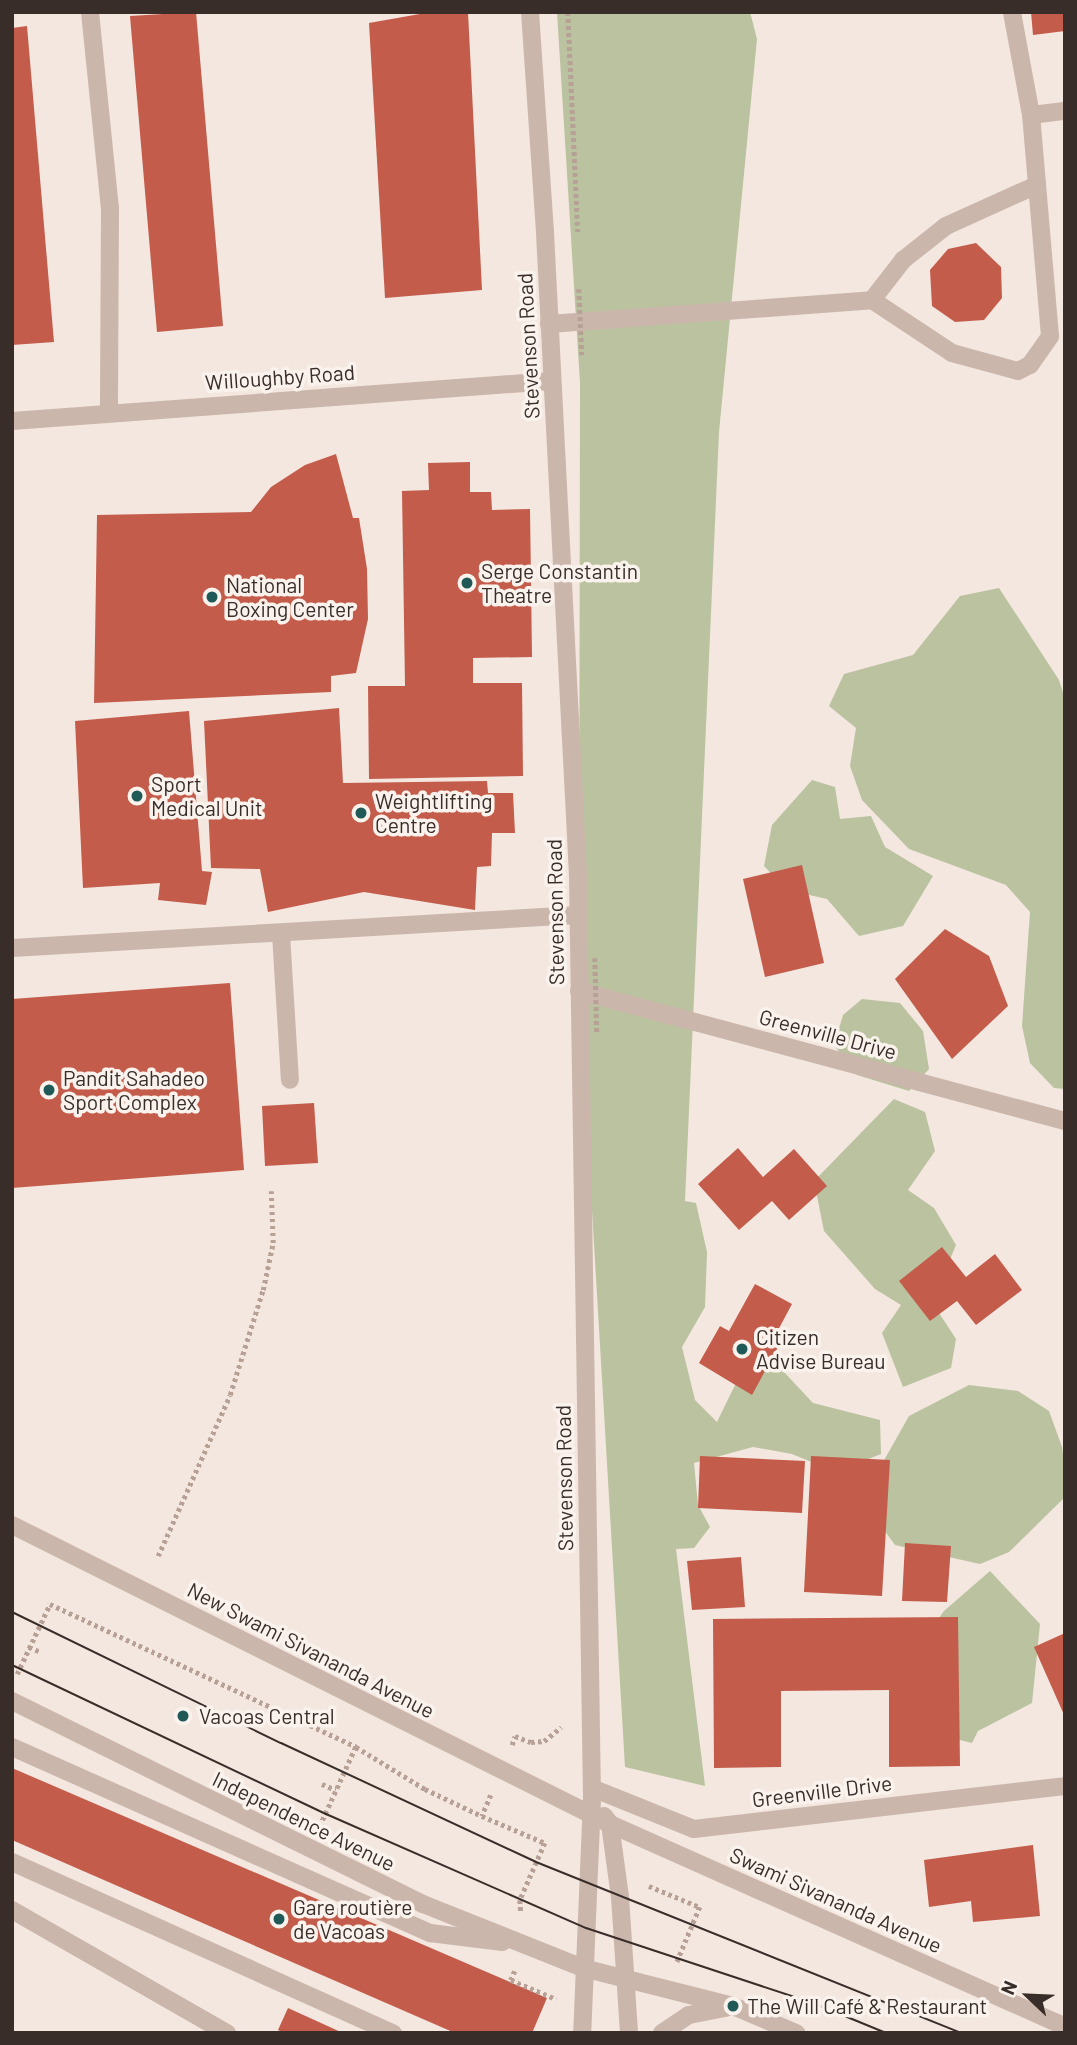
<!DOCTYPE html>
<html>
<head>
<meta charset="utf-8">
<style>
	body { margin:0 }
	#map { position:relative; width:1077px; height:2045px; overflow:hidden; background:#f3e7df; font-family:Barlow,sans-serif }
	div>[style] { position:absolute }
	.green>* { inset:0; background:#bac29f }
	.building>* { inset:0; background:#c45c4b }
	.path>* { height:4.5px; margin-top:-2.25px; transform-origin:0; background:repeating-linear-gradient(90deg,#b7a095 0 3.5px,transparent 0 7px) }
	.minor>* { height:18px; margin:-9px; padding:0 9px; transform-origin:9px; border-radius:9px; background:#cbb6ab }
	.tram>* { height:2px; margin:-1px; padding:0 1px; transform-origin:1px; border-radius:1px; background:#392d2a }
	.path-bridge>* { height:4.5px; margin-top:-2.25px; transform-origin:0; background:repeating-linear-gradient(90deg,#b7a095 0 3.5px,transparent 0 7px) }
	.dots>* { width:19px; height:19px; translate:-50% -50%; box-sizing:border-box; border:4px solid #faf2ec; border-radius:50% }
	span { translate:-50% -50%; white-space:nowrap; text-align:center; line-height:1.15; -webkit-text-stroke:7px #faf2ec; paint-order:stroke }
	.street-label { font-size:21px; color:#392d2a }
	.poi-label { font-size:21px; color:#392d2a }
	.left { translate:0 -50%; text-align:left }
	.frame { position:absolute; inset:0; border:14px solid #392d2a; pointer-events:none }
	.north { position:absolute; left:993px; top:1961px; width:70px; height:70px; -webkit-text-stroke:5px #faf2ec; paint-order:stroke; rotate:293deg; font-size:19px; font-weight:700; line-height:28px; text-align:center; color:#392d2a }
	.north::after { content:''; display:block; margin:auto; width:24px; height:32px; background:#392d2a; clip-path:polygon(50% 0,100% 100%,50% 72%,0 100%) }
</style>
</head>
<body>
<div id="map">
	<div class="green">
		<i style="clip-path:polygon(557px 12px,750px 12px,757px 39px,719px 432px,685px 1201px,696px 1203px,707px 1252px,705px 1307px,682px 1347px,695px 1400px,717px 1422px,735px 1385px,761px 1354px,783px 1371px,813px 1403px,880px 1420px,881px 1454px,836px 1472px,792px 1454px,753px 1447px,694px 1463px,698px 1505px,710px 1527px,694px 1548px,676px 1549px,705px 1786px,625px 1767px,579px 991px,580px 383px)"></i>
		<i style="clip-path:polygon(999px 588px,1059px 680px,1065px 699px,1065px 1089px,1054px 1088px,1030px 1063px,1022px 1026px,1030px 912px,1006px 885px,909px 849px,862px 800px,850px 766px,856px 728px,829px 706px,844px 674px,913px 655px,960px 596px)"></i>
		<i style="clip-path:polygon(812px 780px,835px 787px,840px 819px,871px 816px,885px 847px,933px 876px,903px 926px,859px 936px,827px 899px,787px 890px,764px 866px,772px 825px)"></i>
		<i style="clip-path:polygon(862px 999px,900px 1003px,923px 1031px,929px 1069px,909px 1091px,857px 1075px,834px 1045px,843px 1015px)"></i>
		<i style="clip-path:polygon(894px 1099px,925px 1112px,935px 1151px,908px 1190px,934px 1208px,956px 1245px,943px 1276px,928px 1296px,956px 1339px,951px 1368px,903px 1387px,882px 1333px,901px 1305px,875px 1289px,824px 1231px,814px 1181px)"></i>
		<i style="clip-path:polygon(969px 1385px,1018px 1391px,1049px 1411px,1062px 1447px,1065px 1469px,1065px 1497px,1009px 1552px,980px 1564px,895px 1545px,868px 1508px,878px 1471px,909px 1416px)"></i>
		<i style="clip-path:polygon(990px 1571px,1040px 1624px,1032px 1703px,978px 1731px,972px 1743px,932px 1733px,925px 1637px,944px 1611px)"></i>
	</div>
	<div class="building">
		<i style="clip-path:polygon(196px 12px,223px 326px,157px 332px,130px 16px)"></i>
		<i style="clip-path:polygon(431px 12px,468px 12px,482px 290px,385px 298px,369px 23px)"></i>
		<i style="clip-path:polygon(1031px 12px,1065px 12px,1065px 31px,1033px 35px)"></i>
		<i style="clip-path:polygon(27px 26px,54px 342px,12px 345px,12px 28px)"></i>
		<i style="clip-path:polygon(976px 243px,1001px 267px,1002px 298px,984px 320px,955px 322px,932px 306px,930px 270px,948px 249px)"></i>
		<i style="clip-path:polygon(336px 454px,353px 518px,359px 518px,367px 569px,368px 619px,356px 673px,331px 676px,331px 692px,94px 703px,97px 515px,251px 512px,271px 487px,305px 465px)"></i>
		<i style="clip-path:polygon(470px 462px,470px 492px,491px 492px,492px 510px,530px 509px,532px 657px,473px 658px,473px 683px,522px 683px,523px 776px,369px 779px,368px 686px,405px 686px,402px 491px,429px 490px,428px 463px)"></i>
		<i style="clip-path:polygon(339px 708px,343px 783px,487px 781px,488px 793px,513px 793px,515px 833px,492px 833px,491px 866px,477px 867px,475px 910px,364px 892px,268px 912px,260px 869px,211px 868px,204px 721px)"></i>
		<i style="clip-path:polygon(189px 711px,202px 871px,212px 872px,206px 905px,158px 900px,160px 883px,83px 888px,75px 721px)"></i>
		<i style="clip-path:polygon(802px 865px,824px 963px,765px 977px,743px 879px)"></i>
		<i style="clip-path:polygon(945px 929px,989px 956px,1008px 1006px,952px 1059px,895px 979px)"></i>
		<i style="clip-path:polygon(230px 983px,244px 1170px,12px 1188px,12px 999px)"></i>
		<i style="clip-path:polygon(314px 1103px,318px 1163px,265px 1166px,262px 1106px)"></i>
		<i style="clip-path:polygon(738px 1148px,763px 1177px,794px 1149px,827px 1186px,789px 1220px,772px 1201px,739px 1230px,698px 1184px)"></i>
		<i style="clip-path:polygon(942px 1247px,966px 1277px,995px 1254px,1022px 1290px,976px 1325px,957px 1301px,930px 1321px,899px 1281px)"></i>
		<i style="clip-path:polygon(755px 1284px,792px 1304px,777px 1332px,784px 1336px,752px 1395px,699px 1363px,720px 1326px,729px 1331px)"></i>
		<i style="clip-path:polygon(700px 1456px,805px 1461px,802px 1513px,698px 1508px)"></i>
		<i style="clip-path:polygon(811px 1456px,890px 1460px,882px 1596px,804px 1592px)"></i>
		<i style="clip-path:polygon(905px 1543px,951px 1546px,947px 1602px,902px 1601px)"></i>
		<i style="clip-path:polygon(741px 1557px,745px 1607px,692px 1610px,687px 1561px)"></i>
		<i style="clip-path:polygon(958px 1617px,960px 1766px,889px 1767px,889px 1690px,781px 1691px,781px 1767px,714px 1768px,713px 1619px)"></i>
		<i style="clip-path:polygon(1065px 1633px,1065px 1717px,1034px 1647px)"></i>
		<i style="clip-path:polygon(12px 1768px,547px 1998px,532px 2033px,455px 2033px,12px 1840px)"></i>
		<i style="clip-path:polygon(1033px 1845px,1040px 1916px,973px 1922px,971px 1901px,929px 1907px,924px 1860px)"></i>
		<i style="clip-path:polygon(288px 2008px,343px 2033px,284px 2033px,278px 2030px)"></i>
	</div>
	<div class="path">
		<i style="left:568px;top:12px;width:220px;rotate:87.4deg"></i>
		<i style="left:158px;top:1556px;width:176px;rotate:-65.9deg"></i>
		<i style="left:230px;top:1395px;width:110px;rotate:-72.6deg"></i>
		<i style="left:263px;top:1290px;width:48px;rotate:-78deg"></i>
		<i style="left:273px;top:1243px;width:52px;rotate:-92.2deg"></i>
		<i style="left:29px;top:1647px;width:13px;rotate:23deg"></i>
		<i style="left:17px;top:1674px;width:77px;rotate:-64.8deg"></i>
		<i style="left:50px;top:1604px;width:338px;rotate:25deg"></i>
		<i style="left:356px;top:1747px;width:82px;rotate:114.4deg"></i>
		<i style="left:512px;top:1745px;width:9px;rotate:-72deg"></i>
		<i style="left:515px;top:1736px;width:17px;rotate:21deg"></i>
		<i style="left:531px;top:1742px;width:13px;rotate:-4deg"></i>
		<i style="left:544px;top:1741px;width:22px;rotate:-39deg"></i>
		<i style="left:356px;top:1747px;width:81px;rotate:31.3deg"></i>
		<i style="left:425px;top:1789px;width:63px;rotate:25.3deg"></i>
		<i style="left:322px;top:1784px;width:15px;rotate:23deg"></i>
		<i style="left:491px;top:1795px;width:23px;rotate:113deg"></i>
		<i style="left:482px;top:1816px;width:69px;rotate:23.2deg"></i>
		<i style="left:545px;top:1843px;width:62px;rotate:113.7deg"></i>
		<i style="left:520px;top:1900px;width:13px;rotate:86deg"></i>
		<i style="left:649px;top:1886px;width:55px;rotate:22.4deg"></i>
		<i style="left:700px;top:1907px;width:60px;rotate:112.7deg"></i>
		<i style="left:515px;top:1971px;width:10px;rotate:114deg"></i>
		<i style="left:511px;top:1980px;width:49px;rotate:22.9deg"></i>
	</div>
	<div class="minor">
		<i style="left:90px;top:12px;width:197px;rotate:84.2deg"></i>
		<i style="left:110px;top:208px;width:203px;rotate:90.3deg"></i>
		<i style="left:530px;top:12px;width:222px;rotate:86.1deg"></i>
		<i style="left:545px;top:233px;width:644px;rotate:87.06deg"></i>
		<i style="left:578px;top:876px;width:923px;rotate:89.13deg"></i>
		<i style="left:592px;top:1799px;width:234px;rotate:92.4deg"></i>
		<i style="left:1031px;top:115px;width:34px;rotate:-7deg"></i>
		<i style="left:872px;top:300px;width:51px;rotate:-52.2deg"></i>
		<i style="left:903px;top:260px;width:55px;rotate:-38.3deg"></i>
		<i style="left:946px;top:226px;width:100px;rotate:-24.3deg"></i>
		<i style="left:549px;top:324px;width:324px;rotate:-4.2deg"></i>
		<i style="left:872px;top:300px;width:96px;rotate:33.5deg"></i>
		<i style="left:952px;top:353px;width:68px;rotate:15.3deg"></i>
		<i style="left:1018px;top:371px;width:13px;rotate:-27deg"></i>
		<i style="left:1030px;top:365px;width:35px;rotate:-55deg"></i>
		<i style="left:1050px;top:336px;width:222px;rotate:-94.9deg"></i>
		<i style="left:1031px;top:115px;width:105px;rotate:-100.5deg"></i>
		<i style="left:12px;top:421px;width:541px;rotate:-4.24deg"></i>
		<i style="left:281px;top:934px;width:146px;rotate:86.5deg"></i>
		<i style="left:12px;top:948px;width:566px;rotate:-3.34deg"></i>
		<i style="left:579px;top:991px;width:503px;rotate:14.98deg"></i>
		<i style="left:12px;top:1525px;width:669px;rotate:26.57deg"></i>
		<i style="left:610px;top:1824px;width:498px;rotate:24deg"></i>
		<i style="left:12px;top:1701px;width:458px;rotate:26.3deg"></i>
		<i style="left:423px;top:1904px;width:172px;rotate:21.8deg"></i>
		<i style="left:583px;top:1968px;width:155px;rotate:14.2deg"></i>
		<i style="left:733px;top:2006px;width:69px;rotate:23.2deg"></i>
		<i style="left:12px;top:1747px;width:458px;rotate:24deg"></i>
		<i style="left:430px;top:1933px;width:73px;rotate:7.1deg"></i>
		<i style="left:592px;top:1788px;width:110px;rotate:21.9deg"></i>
		<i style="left:694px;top:1829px;width:373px;rotate:-6.6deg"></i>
		<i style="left:604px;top:1816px;width:10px;rotate:53deg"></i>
		<i style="left:610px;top:1824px;width:74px;rotate:82.2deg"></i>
		<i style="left:620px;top:1897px;width:136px;rotate:86.2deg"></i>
		<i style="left:12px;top:1862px;width:418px;rotate:24.2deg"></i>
		<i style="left:12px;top:1910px;width:248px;rotate:29.8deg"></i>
		<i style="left:662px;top:2033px;width:32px;rotate:-34deg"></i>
		<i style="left:689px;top:2015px;width:38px;rotate:-11deg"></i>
	</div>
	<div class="tram">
		<i style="left:12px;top:1612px;width:299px;rotate:26deg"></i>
		<i style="left:281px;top:1743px;width:281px;rotate:25deg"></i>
		<i style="left:536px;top:1862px;width:458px;rotate:21.9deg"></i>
		<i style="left:12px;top:1665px;width:348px;rotate:25.4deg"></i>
		<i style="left:326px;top:1814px;width:284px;rotate:23.7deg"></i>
		<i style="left:586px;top:1928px;width:239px;rotate:18.3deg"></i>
		<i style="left:813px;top:2003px;width:79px;rotate:22.3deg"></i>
	</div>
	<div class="path-bridge">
		<i style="left:579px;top:289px;width:66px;rotate:87.4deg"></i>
		<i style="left:595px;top:958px;width:75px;rotate:88.5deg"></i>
	</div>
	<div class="dots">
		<i style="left:467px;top:583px;background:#205a58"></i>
		<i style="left:212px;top:597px;background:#205a58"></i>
		<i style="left:137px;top:796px;background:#205a58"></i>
		<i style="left:361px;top:813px;background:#205a58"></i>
		<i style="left:49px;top:1090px;background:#205a58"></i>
		<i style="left:742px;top:1349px;background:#205a58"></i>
		<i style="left:183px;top:1716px;background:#205a58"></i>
		<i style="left:279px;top:1919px;background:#205a58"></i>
		<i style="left:733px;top:2006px;background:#205a58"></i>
	</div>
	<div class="street-label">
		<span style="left:528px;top:346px;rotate:-93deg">Stevenson Road</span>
		<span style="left:280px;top:377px;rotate:-4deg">Willoughby Road</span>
		<span style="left:555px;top:912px;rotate:-91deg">Stevenson Road</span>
		<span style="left:828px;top:1034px;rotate:15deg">Greenville Drive</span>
		<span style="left:564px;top:1478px;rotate:-91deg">Stevenson Road</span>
		<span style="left:311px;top:1650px;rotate:27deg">New Swami Sivananda Avenue</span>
		<span style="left:822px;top:1791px;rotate:-7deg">Greenville Drive</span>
		<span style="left:304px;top:1821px;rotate:26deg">Independence Avenue</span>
		<span style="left:836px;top:1900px;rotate:24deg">Swami Sivananda Avenue</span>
	</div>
	<div class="poi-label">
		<span class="left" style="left:481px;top:583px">Serge Constantin<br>Theatre</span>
		<span class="left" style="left:226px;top:597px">National<br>Boxing Center</span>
		<span class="left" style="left:151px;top:796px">Sport<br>Medical Unit</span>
		<span class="left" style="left:375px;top:813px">Weightlifting<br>Centre</span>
		<span class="left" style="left:63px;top:1090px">Pandit Sahadeo<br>Sport Complex</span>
		<span class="left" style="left:756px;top:1349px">Citizen<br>Advise Bureau</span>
		<span class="left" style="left:199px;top:1716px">Vacoas Central</span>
		<span class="left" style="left:293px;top:1919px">Gare routière<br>de Vacoas</span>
		<span class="left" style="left:747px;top:2006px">The Will Café &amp; Restaurant</span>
	</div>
	<div class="frame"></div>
	<div class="north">N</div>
</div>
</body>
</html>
